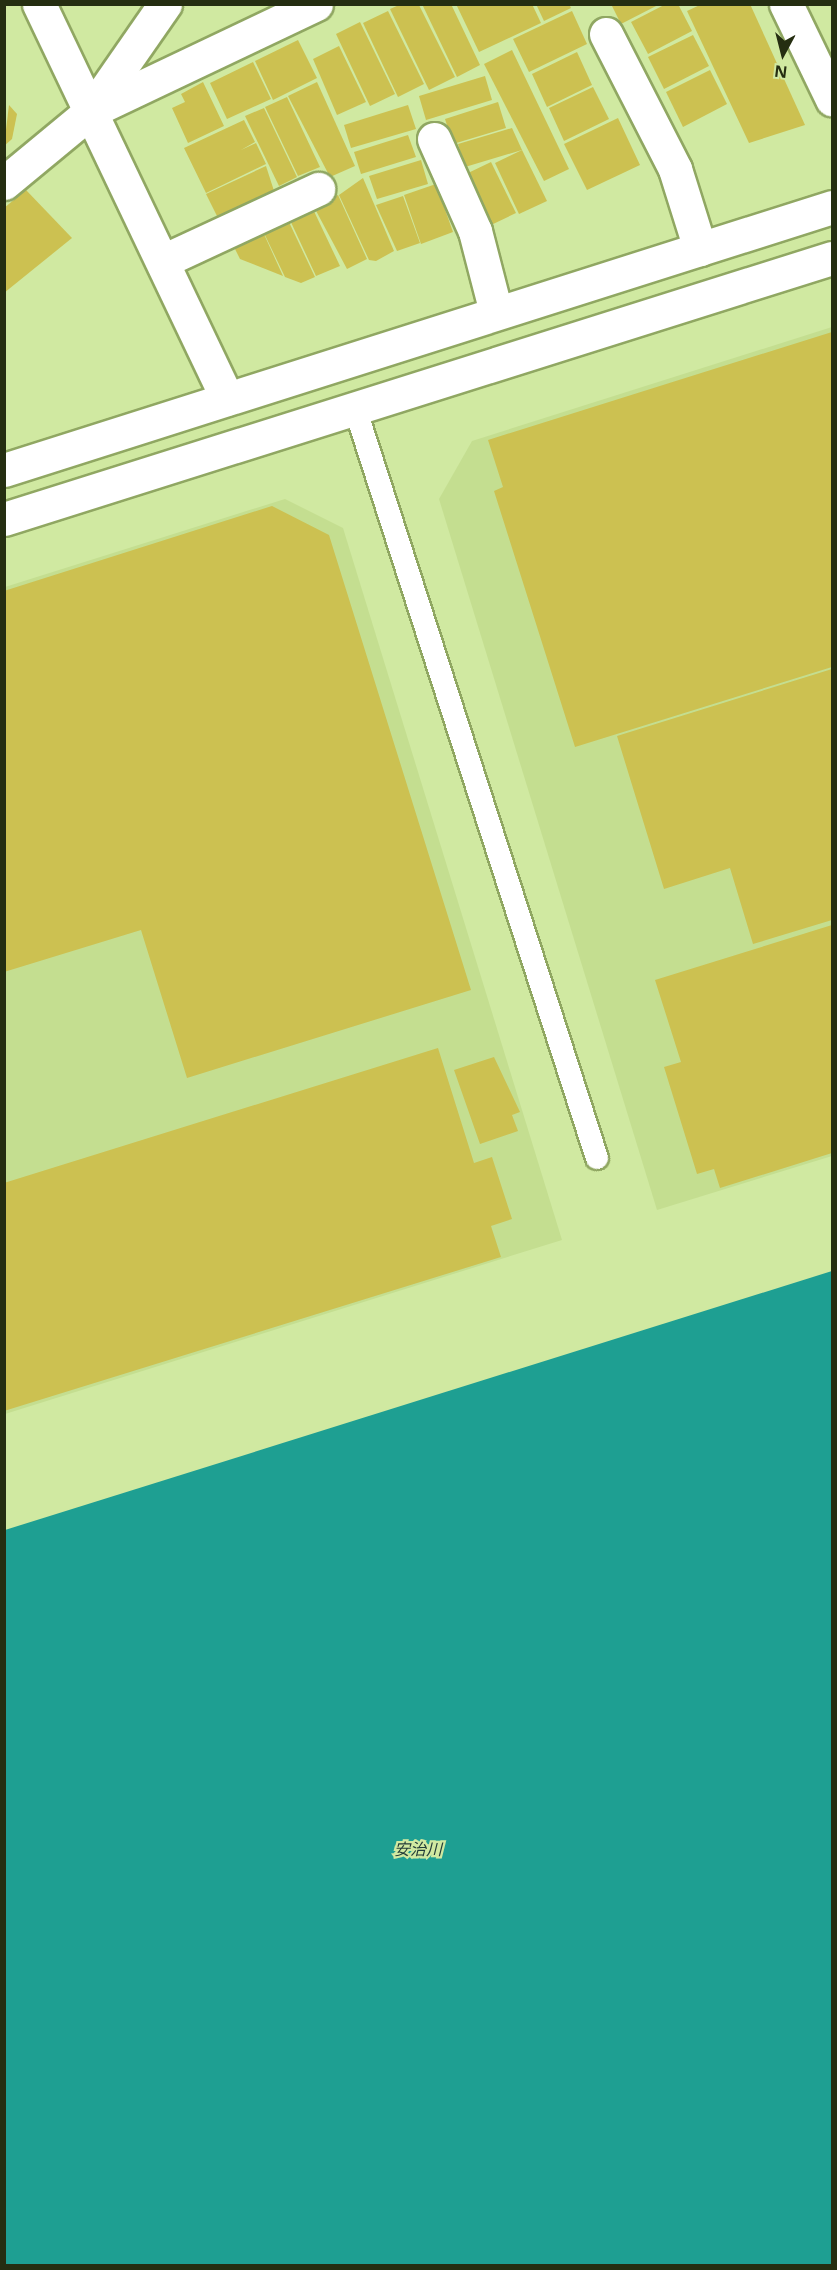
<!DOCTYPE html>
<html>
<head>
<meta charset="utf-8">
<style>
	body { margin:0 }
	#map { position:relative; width:837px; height:2270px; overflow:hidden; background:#d0e9a1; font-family:"Open Sans","Noto Sans JP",sans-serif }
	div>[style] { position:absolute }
	.built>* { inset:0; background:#c4de90 }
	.water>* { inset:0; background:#1e9f92 }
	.building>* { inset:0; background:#ccc151 }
	.roads { filter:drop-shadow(2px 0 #90a762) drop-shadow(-2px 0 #90a762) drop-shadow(0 2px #90a762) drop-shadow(0 -2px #90a762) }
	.lane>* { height:22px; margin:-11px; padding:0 11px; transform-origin:11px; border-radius:11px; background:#fff }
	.street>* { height:33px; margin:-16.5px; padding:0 16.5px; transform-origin:16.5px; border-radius:16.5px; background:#fff }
	.secondary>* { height:33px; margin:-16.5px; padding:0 16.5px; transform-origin:16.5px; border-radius:16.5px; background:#fff }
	span { translate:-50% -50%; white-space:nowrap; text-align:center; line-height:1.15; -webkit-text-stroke:4.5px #d0e9a1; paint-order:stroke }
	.water-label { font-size:16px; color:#223c38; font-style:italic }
	.frame { position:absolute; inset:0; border:6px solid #252e11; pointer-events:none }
	.north { position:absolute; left:753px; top:24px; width:60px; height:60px; -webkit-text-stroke:4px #d0e9a1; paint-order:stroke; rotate:187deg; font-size:16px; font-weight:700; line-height:24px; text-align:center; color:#252e11 }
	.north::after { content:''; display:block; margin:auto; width:21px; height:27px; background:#252e11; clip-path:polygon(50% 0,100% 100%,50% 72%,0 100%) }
</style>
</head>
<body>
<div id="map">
	<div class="built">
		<i style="clip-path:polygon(832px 327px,832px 1156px,657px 1210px,439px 499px,472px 441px)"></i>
		<i style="clip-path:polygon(285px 499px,343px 528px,562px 1240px,5px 1414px,5px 587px)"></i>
	</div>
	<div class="water">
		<i style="clip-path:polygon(832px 1271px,832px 2265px,5px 2265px,5px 1530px)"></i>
	</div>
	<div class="building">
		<i style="clip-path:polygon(422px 4px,451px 4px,480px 65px,457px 77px)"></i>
		<i style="clip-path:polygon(456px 4px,532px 4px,541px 23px,479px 52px)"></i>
		<i style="clip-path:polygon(536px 4px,569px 4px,571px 8px,544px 21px)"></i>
		<i style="clip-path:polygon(611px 4px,660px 4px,621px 24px)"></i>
		<i style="clip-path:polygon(666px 4px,678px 4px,692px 31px,648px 54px,631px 22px)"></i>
		<i style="clip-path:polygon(702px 4px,750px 4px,805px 125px,749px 143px,687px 11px)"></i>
		<i style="clip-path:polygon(399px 5px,419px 5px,455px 77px,429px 90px,390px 9px)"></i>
		<i style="clip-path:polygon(388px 11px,424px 84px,398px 97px,363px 23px)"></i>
		<i style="clip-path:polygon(572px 11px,587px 44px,529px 72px,513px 39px)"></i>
		<i style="clip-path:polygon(360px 22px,395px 94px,370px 106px,336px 34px)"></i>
		<i style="clip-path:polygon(693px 35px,709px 66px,664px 89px,648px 57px)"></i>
		<i style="clip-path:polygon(298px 40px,317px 78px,273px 100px,255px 61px)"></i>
		<i style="clip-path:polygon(339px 46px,366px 102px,337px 115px,313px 59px)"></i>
		<i style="clip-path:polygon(512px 50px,569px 169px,544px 181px,484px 64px)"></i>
		<i style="clip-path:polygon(577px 52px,592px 85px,547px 107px,532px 74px)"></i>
		<i style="clip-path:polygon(253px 62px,271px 99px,227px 119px,210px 83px)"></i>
		<i style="clip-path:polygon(710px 70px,727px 104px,683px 127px,666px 92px)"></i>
		<i style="clip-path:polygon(485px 76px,492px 100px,426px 120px,419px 96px)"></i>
		<i style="clip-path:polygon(203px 82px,224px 126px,188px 143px,172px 108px,185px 102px,181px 94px)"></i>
		<i style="clip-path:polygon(317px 82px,355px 166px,330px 177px,288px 96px)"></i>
		<i style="clip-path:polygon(593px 87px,609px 119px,564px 141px,549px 108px)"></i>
		<i style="clip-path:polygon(287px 97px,320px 167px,298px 176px,265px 107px)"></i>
		<i style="clip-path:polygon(498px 102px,506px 128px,453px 144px,445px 119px)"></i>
		<i style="clip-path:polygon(9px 105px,17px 114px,12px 139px,4px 146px)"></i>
		<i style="clip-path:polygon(408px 105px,416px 129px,351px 148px,344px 125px)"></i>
		<i style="clip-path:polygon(264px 108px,297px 177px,279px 186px,245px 116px)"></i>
		<i style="clip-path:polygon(618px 118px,640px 165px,587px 190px,564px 144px)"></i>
		<i style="clip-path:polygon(244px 120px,255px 142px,241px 150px,256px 143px,266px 164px,206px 193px,184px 148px)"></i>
		<i style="clip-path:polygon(512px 128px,522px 150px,465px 167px,458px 144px)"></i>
		<i style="clip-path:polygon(408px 135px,416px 157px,361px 174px,354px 152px)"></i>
		<i style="clip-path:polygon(522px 150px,547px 201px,519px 214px,495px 163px)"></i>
		<i style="clip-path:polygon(421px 160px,428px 184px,377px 199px,369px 176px)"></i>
		<i style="clip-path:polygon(491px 162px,516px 213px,491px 225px,466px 174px)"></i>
		<i style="clip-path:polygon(266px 166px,275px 194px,219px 220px,206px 194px)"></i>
		<i style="clip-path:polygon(363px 178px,394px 251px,376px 261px,369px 260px,339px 195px)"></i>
		<i style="clip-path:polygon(436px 184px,453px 232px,421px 244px,404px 195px)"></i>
		<i style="clip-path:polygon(26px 190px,72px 238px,4px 293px,4px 208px)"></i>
		<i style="clip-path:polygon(338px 195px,367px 259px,347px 269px,314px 207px)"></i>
		<i style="clip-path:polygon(403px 196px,420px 243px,397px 251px,376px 205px)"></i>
		<i style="clip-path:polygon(312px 207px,340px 266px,316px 276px,289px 218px)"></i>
		<i style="clip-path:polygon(288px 220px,315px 277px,301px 283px,285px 277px,263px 231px)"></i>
		<i style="clip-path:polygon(263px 232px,283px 276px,240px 259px,233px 245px)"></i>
		<i style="clip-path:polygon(832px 332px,832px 667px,575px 747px,494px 491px,503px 487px,488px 440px)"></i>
		<i style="clip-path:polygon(272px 506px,329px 535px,471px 990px,187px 1078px,141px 930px,4px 972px,4px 591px)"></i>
		<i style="clip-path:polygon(832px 669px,832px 920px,753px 944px,730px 868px,664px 889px,617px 736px)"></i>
		<i style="clip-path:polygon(832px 925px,832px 1153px,720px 1188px,714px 1169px,697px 1174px,664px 1067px,681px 1062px,655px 980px)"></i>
		<i style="clip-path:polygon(438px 1048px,474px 1163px,492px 1157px,512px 1219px,491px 1226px,501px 1257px,4px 1411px,4px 1183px)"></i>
		<i style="clip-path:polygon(494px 1057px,520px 1112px,512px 1115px,518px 1131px,480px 1144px,454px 1070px)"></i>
	</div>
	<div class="roads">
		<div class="lane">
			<i style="left:355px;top:408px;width:788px;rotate:72.12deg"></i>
		</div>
		<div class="street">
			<i style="left:786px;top:4px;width:106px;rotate:64.2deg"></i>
			<i style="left:606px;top:34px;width:152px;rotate:62.9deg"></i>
			<i style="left:675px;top:169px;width:84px;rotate:72.6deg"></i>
			<i style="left:92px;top:109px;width:128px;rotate:-55.2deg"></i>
			<i style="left:434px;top:139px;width:101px;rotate:66deg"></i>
			<i style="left:475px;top:231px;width:84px;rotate:75.5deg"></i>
			<i style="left:4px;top:183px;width:113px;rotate:-39.6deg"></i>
			<i style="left:91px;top:111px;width:249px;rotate:-25.4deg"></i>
			<i style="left:165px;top:260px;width:169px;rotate:-24.9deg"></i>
		</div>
		<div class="secondary">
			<i style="left:39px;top:4px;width:437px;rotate:64.5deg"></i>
			<i style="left:4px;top:470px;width:869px;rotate:-17.62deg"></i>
			<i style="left:4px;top:519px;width:868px;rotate:-17.5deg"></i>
		</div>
	</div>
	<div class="water-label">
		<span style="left:418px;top:1849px">安治川</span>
	</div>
	<div class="frame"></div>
	<div class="north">N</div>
</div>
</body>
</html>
